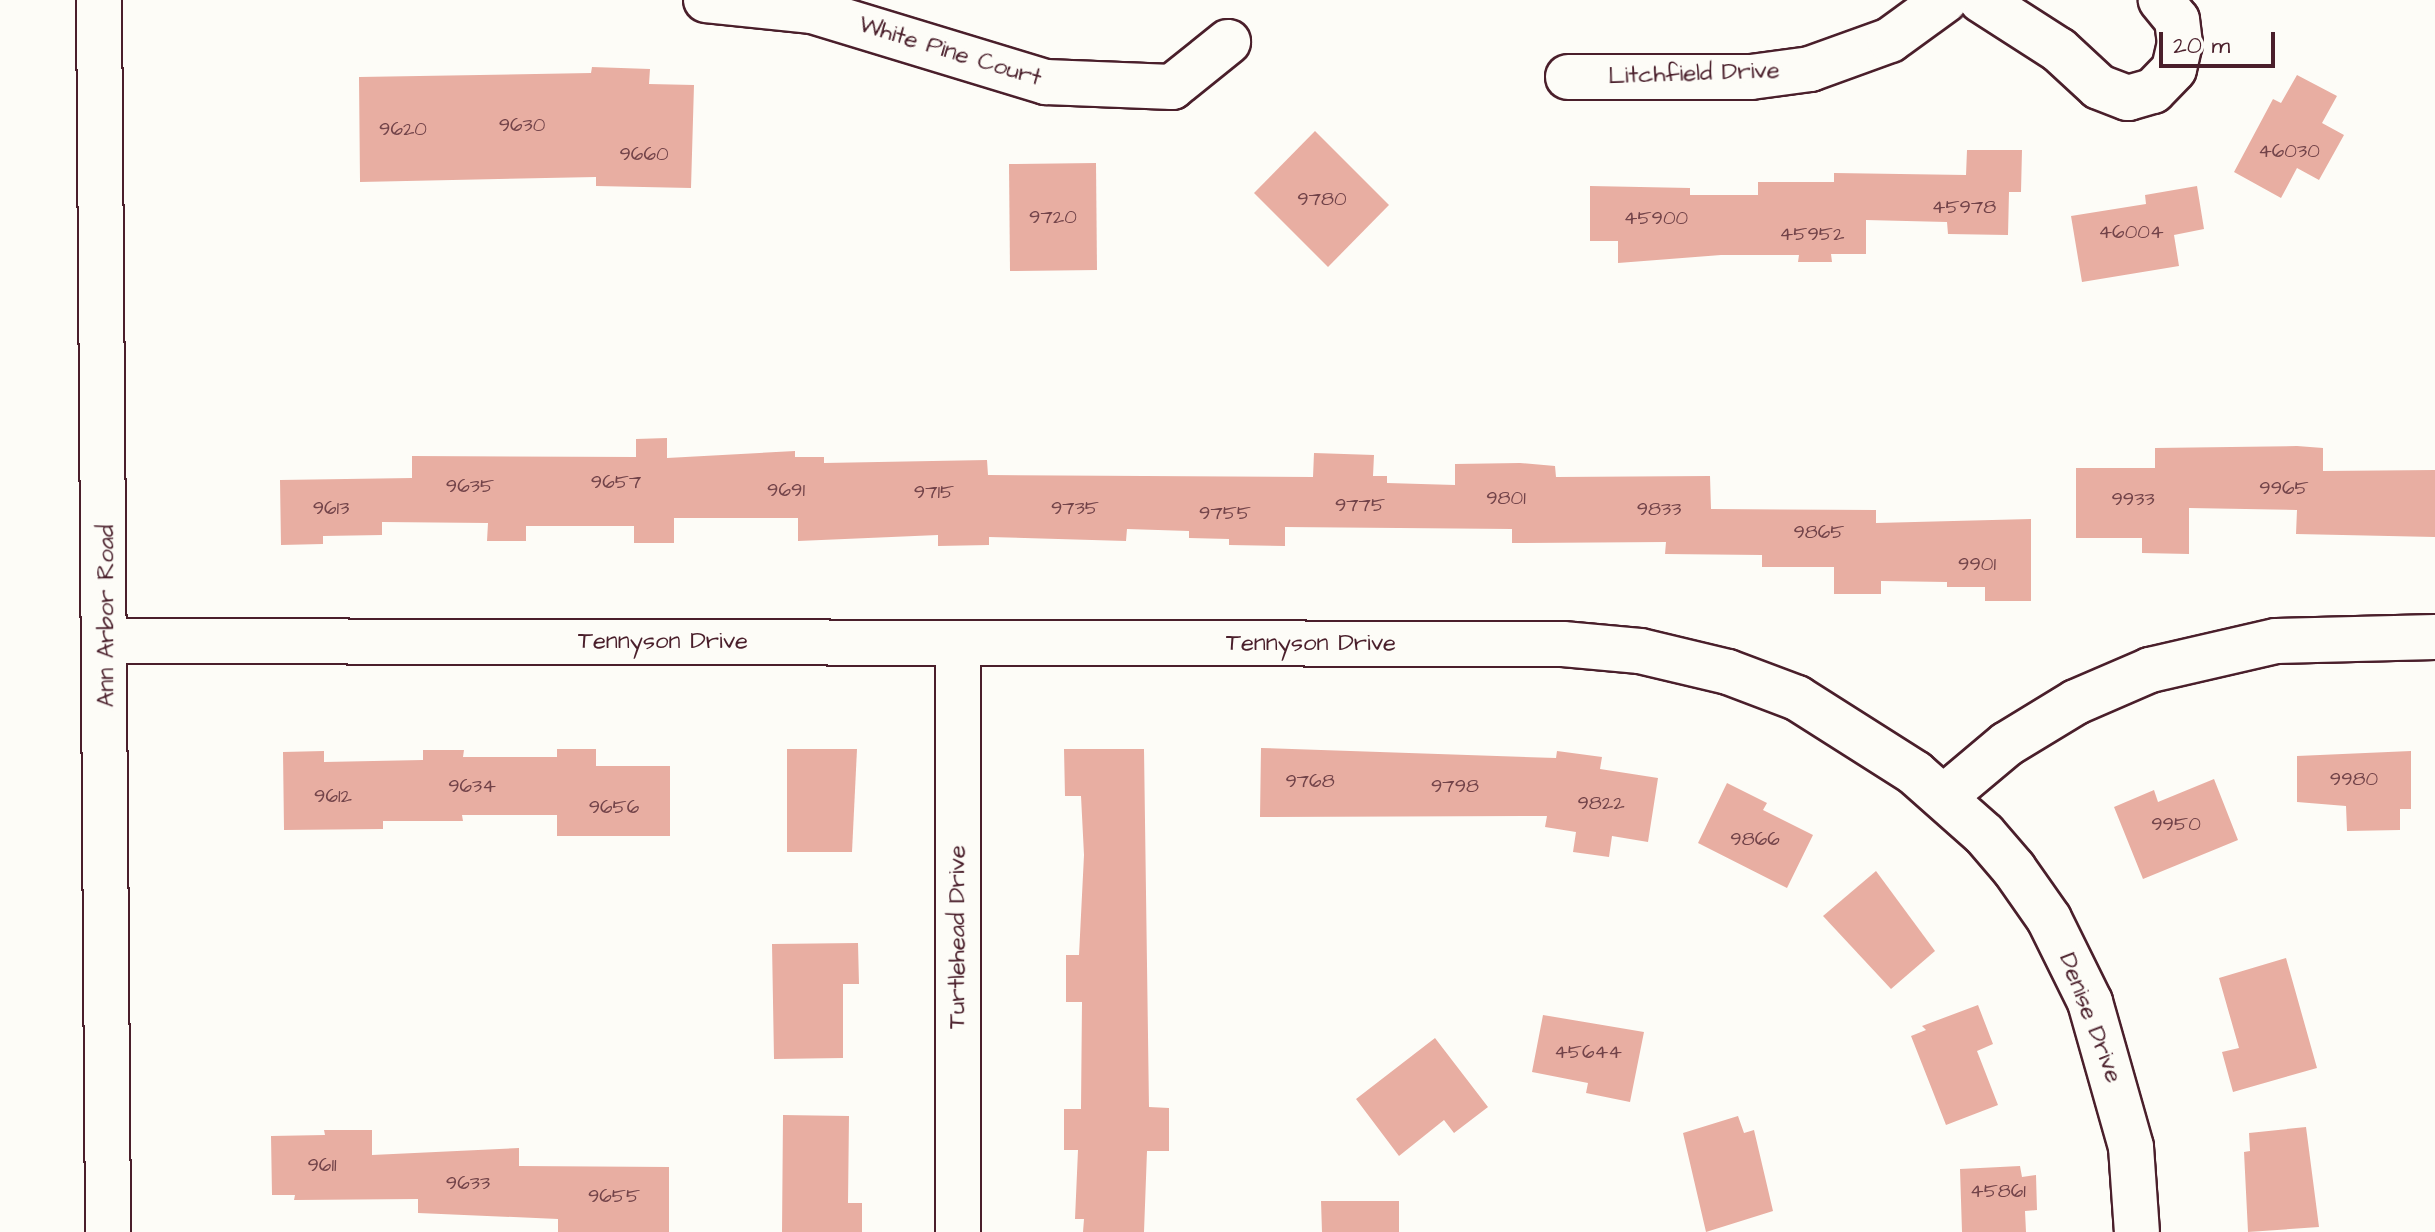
<!DOCTYPE html>
<html>
<head>
<meta charset="utf-8">
<style>
	body { margin:0 }
	#map { position:relative; width:2435px; height:1232px; overflow:hidden; background:#fdfcf7; font-family:"Architects Daughter",sans-serif }
	div>[style] { position:absolute }
	.building>* { inset:0; background:#e8aea2 }
	.roads { filter:drop-shadow(2px 0 #4a1f2b) drop-shadow(-2px 0 #4a1f2b) drop-shadow(0 2px #4a1f2b) drop-shadow(0 -2px #4a1f2b) }
	.minor>* { height:44px; margin:-22px; padding:0 22px; transform-origin:22px; border-radius:22px; background:#fdfcf7 }
	.major>* { height:44px; margin:-22px; padding:0 22px; transform-origin:22px; border-radius:22px; background:#fdfcf7 }
	span { translate:-50% -50%; white-space:nowrap; text-align:center; line-height:1.15; -webkit-text-stroke:7px #fdfcf7; paint-order:stroke }
	.number-label { font-size:20px; color:#724349 }
	.number-label span { -webkit-text-stroke-width:0 }
	.street-label { font-size:24px; color:#4a1f2b }
	.scale { position:absolute; left:2159px; top:32px; width:116px; height:36px; box-sizing:border-box; border:4px solid #4a1f2b; border-top:0; padding-left:10px; font-size:24px; line-height:28px; white-space:nowrap; color:#4a1f2b; -webkit-text-stroke:6px #fdfcf7; paint-order:stroke }
</style>
</head>
<body>
<div id="map">
	<div class="building">
		<i style="clip-path:polygon(592px 67px,650px 69px,649px 84px,694px 85px,691px 188px,596px 186px,596px 177px,360px 182px,359px 77px,591px 73px)"></i>
		<i style="clip-path:polygon(2297px 75px,2337px 96px,2322px 123px,2344px 135px,2319px 180px,2297px 168px,2281px 198px,2234px 172px,2273px 99px,2281px 103px)"></i>
		<i style="clip-path:polygon(1315px 131px,1389px 205px,1328px 267px,1254px 193px)"></i>
		<i style="clip-path:polygon(1967px 150px,2022px 150px,2021px 192px,2009px 192px,2008px 235px,1948px 234px,1947px 222px,1866px 220px,1866px 254px,1831px 254px,1832px 262px,1798px 262px,1799px 255px,1721px 255px,1618px 263px,1618px 241px,1590px 241px,1590px 186px,1690px 188px,1690px 195px,1758px 195px,1758px 182px,1834px 182px,1834px 173px,1966px 175px)"></i>
		<i style="clip-path:polygon(1096px 163px,1097px 270px,1010px 271px,1009px 164px)"></i>
		<i style="clip-path:polygon(2197px 186px,2204px 229px,2174px 235px,2179px 266px,2082px 282px,2071px 216px,2146px 204px,2145px 195px)"></i>
		<i style="clip-path:polygon(667px 438px,667px 458px,795px 451px,795px 457px,824px 457px,824px 463px,987px 460px,988px 475px,1313px 477px,1314px 453px,1374px 455px,1373px 476px,1387px 476px,1387px 483px,1455px 485px,1455px 464px,1520px 463px,1555px 466px,1556px 477px,1710px 476px,1711px 509px,1876px 510px,1876px 523px,2031px 519px,2031px 601px,1985px 601px,1985px 587px,1947px 587px,1947px 582px,1881px 581px,1881px 594px,1834px 594px,1834px 567px,1762px 567px,1762px 555px,1665px 554px,1666px 542px,1512px 543px,1512px 529px,1285px 527px,1285px 546px,1229px 545px,1229px 539px,1189px 538px,1189px 531px,1127px 529px,1126px 541px,989px 537px,989px 545px,938px 546px,938px 535px,798px 541px,798px 518px,674px 518px,674px 543px,634px 543px,634px 526px,526px 526px,526px 541px,487px 541px,488px 523px,382px 522px,382px 535px,323px 536px,323px 544px,281px 545px,280px 480px,412px 478px,412px 456px,636px 457px,636px 439px)"></i>
		<i style="clip-path:polygon(2297px 446px,2323px 448px,2323px 471px,2435px 470px,2435px 537px,2296px 534px,2297px 510px,2189px 508px,2189px 554px,2142px 553px,2142px 538px,2076px 538px,2076px 468px,2155px 468px,2155px 448px)"></i>
		<i style="clip-path:polygon(1261px 748px,1556px 758px,1557px 751px,1602px 757px,1600px 769px,1658px 778px,1648px 842px,1612px 836px,1609px 857px,1573px 852px,1576px 832px,1545px 827px,1547px 816px,1260px 817px)"></i>
		<i style="clip-path:polygon(557px 749px,596px 749px,596px 766px,670px 766px,670px 836px,557px 836px,557px 815px,462px 815px,463px 821px,383px 821px,383px 829px,284px 830px,283px 752px,324px 751px,324px 762px,423px 760px,423px 750px,464px 750px,463px 757px,557px 757px)"></i>
		<i style="clip-path:polygon(787px 749px,857px 749px,852px 852px,787px 852px)"></i>
		<i style="clip-path:polygon(1064px 749px,1144px 749px,1149px 1107px,1169px 1108px,1169px 1151px,1147px 1151px,1144px 1232px,1083px 1232px,1084px 1219px,1075px 1219px,1078px 1150px,1064px 1150px,1064px 1109px,1081px 1109px,1082px 1002px,1066px 1002px,1066px 955px,1079px 955px,1084px 855px,1081px 796px,1065px 796px)"></i>
		<i style="clip-path:polygon(2411px 751px,2411px 809px,2400px 809px,2400px 830px,2347px 831px,2346px 806px,2297px 802px,2297px 756px)"></i>
		<i style="clip-path:polygon(2214px 779px,2238px 840px,2143px 879px,2114px 807px,2154px 790px,2158px 802px)"></i>
		<i style="clip-path:polygon(1727px 783px,1767px 803px,1763px 810px,1813px 835px,1787px 888px,1698px 843px)"></i>
		<i style="clip-path:polygon(1876px 871px,1935px 951px,1891px 989px,1823px 916px)"></i>
		<i style="clip-path:polygon(858px 943px,859px 984px,843px 984px,843px 1058px,774px 1059px,772px 944px)"></i>
		<i style="clip-path:polygon(2286px 958px,2317px 1068px,2233px 1092px,2222px 1052px,2239px 1048px,2219px 978px)"></i>
		<i style="clip-path:polygon(1978px 1005px,1993px 1044px,1977px 1051px,1998px 1105px,1946px 1125px,1911px 1036px,1926px 1030px,1922px 1026px)"></i>
		<i style="clip-path:polygon(1543px 1015px,1644px 1032px,1630px 1102px,1586px 1093px,1588px 1083px,1532px 1072px)"></i>
		<i style="clip-path:polygon(1435px 1038px,1488px 1107px,1454px 1133px,1444px 1120px,1399px 1156px,1356px 1099px)"></i>
		<i style="clip-path:polygon(783px 1115px,849px 1116px,848px 1203px,862px 1203px,862px 1232px,782px 1232px)"></i>
		<i style="clip-path:polygon(1738px 1116px,1744px 1133px,1754px 1130px,1773px 1211px,1706px 1232px,1683px 1133px)"></i>
		<i style="clip-path:polygon(2306px 1127px,2319px 1227px,2248px 1232px,2244px 1152px,2250px 1151px,2249px 1133px)"></i>
		<i style="clip-path:polygon(324px 1130px,372px 1130px,372px 1155px,519px 1148px,519px 1166px,669px 1167px,669px 1232px,558px 1232px,558px 1219px,418px 1213px,418px 1199px,294px 1200px,295px 1195px,272px 1195px,271px 1136px,325px 1135px)"></i>
		<i style="clip-path:polygon(2020px 1166px,2022px 1177px,2036px 1175px,2037px 1210px,2025px 1211px,2026px 1232px,1962px 1232px,1960px 1169px)"></i>
		<i style="clip-path:polygon(1321px 1201px,1399px 1201px,1399px 1232px,1322px 1232px)"></i>
	</div>
	<div class="roads">
		<div class="minor">
			<i style="left:706px;top:0;width:107px;rotate:5.9deg"></i>
			<i style="left:812px;top:11px;width:245px;rotate:16.9deg"></i>
			<i style="left:1046px;top:82px;width:126px;rotate:2.3deg"></i>
			<i style="left:1172px;top:87px;width:72px;rotate:-38.8deg"></i>
			<i style="left:1981px;top:0;width:93px;rotate:32.7deg"></i>
			<i style="left:2059px;top:50px;width:54px;rotate:42.8deg"></i>
			<i style="left:2099px;top:87px;width:31px;rotate:21deg"></i>
			<i style="left:2128px;top:98px;width:26px;rotate:-16deg"></i>
			<i style="left:2153px;top:91px;width:30px;rotate:-46deg"></i>
			<i style="left:2174px;top:69px;width:26px;rotate:-77deg"></i>
			<i style="left:2180px;top:44px;width:24px;rotate:-97deg"></i>
			<i style="left:2177px;top:20px;width:26px;rotate:-129deg"></i>
			<i style="left:1568px;top:77px;width:183px"></i>
			<i style="left:1751px;top:77px;width:60px;rotate:-7.7deg"></i>
			<i style="left:1810px;top:69px;width:85px;rotate:-19.9deg"></i>
			<i style="left:1890px;top:40px;width:68px;rotate:-36deg"></i>
			<i style="left:107px;top:641px;width:1456px;rotate:0.12deg"></i>
			<i style="left:1563px;top:644px;width:77px;rotate:5.2deg"></i>
			<i style="left:1640px;top:651px;width:90px;rotate:13.4deg"></i>
			<i style="left:1728px;top:672px;width:74px;rotate:20.6deg"></i>
			<i style="left:1797px;top:698px;width:140px;rotate:32.4deg"></i>
			<i style="left:1915px;top:773px;width:92px;rotate:41.5deg"></i>
			<i style="left:1984px;top:834px;width:46px;rotate:49.4deg"></i>
			<i style="left:2014px;top:869px;width:61px;rotate:55deg"></i>
			<i style="left:2049px;top:919px;width:93px;rotate:63.7deg"></i>
			<i style="left:2090px;top:1002px;width:151px;rotate:74.2deg"></i>
			<i style="left:2131px;top:1147px;width:85px;rotate:86deg"></i>
			<i style="left:1945px;top:796px;width:81px;rotate:-40deg"></i>
			<i style="left:2007px;top:744px;width:81px;rotate:-31.3deg"></i>
			<i style="left:2076px;top:702px;width:81px;rotate:-23.4deg"></i>
			<i style="left:2150px;top:670px;width:129px;rotate:-13deg"></i>
			<i style="left:2276px;top:641px;width:159px;rotate:-1.4deg"></i>
			<i style="left:958px;top:1232px;width:589px;rotate:-90deg"></i>
		</div>
		<div class="major">
			<i style="left:99px;top:0;width:1232px;rotate:89.58deg"></i>
		</div>
	</div>
	<div class="number-label">
		<span style="left:522px;top:125px">9630</span>
		<span style="left:403px;top:129px">9620</span>
		<span style="left:2289px;top:151px">46030</span>
		<span style="left:644px;top:154px">9660</span>
		<span style="left:1322px;top:199px">9780</span>
		<span style="left:1964px;top:207px">45978</span>
		<span style="left:1053px;top:217px">9720</span>
		<span style="left:1656px;top:218px">45900</span>
		<span style="left:2131px;top:232px">46004</span>
		<span style="left:1812px;top:234px">45952</span>
		<span style="left:616px;top:482px">9657</span>
		<span style="left:470px;top:486px">9635</span>
		<span style="left:2284px;top:488px">9965</span>
		<span style="left:786px;top:490px">9691</span>
		<span style="left:934px;top:492px">9715</span>
		<span style="left:1506px;top:498px">9801</span>
		<span style="left:2133px;top:499px">9933</span>
		<span style="left:1360px;top:505px">9775</span>
		<span style="left:331px;top:508px">9613</span>
		<span style="left:1075px;top:508px">9735</span>
		<span style="left:1659px;top:509px">9833</span>
		<span style="left:1225px;top:513px">9755</span>
		<span style="left:1819px;top:532px">9865</span>
		<span style="left:1977px;top:564px">9901</span>
		<span style="left:2354px;top:779px">9980</span>
		<span style="left:1310px;top:781px">9768</span>
		<span style="left:472px;top:786px">9634</span>
		<span style="left:1455px;top:786px">9798</span>
		<span style="left:333px;top:796px">9612</span>
		<span style="left:1601px;top:803px">9822</span>
		<span style="left:614px;top:807px">9656</span>
		<span style="left:2176px;top:824px">9950</span>
		<span style="left:1755px;top:839px">9866</span>
		<span style="left:1588px;top:1052px">45644</span>
		<span style="left:322px;top:1165px">9611</span>
		<span style="left:468px;top:1183px">9633</span>
		<span style="left:1998px;top:1191px">45861</span>
		<span style="left:614px;top:1196px">9655</span>
	</div>
	<div class="street-label">
		<span style="left:950px;top:52px;rotate:17deg">White Pine Court</span>
		<span style="left:1694px;top:74px;rotate:-2deg">Litchfield Drive</span>
		<span style="left:107px;top:616px;rotate:-90deg">Ann Arbor Road</span>
		<span style="left:663px;top:642px">Tennyson Drive</span>
		<span style="left:1311px;top:644px">Tennyson Drive</span>
		<span style="left:958px;top:937px;rotate:-90deg">Turtlehead Drive</span>
		<span style="left:2090px;top:1018px;rotate:69deg">Denise Drive</span>
	</div>
	<div class="scale">20 m</div>
</div>
</body>
</html>
